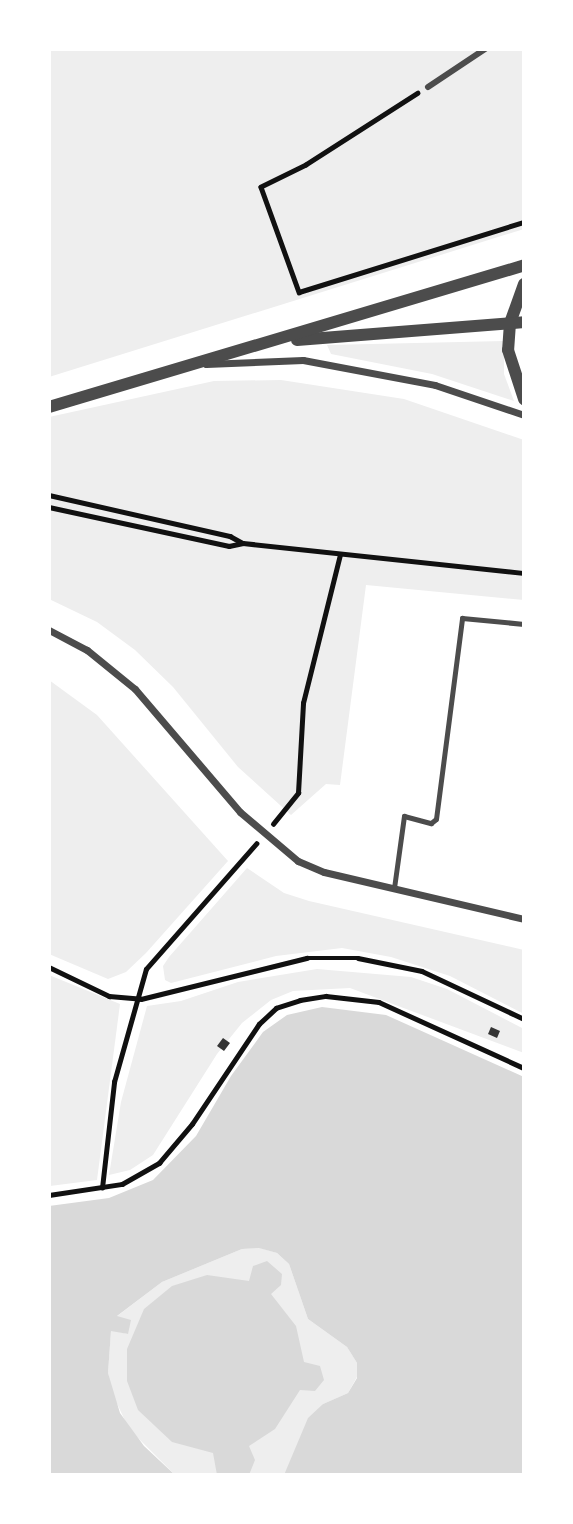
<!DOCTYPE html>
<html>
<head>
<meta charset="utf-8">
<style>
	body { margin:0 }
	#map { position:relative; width:573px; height:1524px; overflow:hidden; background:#fff; font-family:Georgia,serif }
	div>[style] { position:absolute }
	.green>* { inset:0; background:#eee }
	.water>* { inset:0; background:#d9d9d9 }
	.building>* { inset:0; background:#353535 }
	.path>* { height:4.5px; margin:-2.25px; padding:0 2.25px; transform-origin:2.25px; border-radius:2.25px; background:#111 }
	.service>* { height:5px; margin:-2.5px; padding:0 2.5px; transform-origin:2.5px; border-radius:2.5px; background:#4c4c4c }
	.pedestrian>* { height:6px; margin:-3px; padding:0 3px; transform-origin:3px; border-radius:3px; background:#4c4c4c }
	.minor>* { height:7px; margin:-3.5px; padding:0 3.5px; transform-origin:3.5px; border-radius:3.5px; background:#4c4c4c }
	.tertiary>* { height:12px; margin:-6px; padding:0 6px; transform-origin:6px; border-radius:6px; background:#4c4c4c }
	span { translate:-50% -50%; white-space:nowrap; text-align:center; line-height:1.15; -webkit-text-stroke:5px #fff; paint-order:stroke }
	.frame { position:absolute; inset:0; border:51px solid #fff; pointer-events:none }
</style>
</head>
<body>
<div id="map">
	<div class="green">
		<i style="clip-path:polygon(49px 49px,524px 49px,524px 229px,49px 377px)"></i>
		<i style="clip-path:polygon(504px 341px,504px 374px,514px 401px,432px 374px,331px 354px,327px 345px)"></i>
		<i style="clip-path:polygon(281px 380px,404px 399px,524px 440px,524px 600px,366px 585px,340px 785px,326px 784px,291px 815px,238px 767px,173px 687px,135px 650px,97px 622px,49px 599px,49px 417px,214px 381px)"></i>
		<i style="clip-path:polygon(49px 680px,97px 715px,228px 861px,146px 953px,126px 972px,108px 979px,49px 954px)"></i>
		<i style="clip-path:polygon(247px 868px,284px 893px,309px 901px,524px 950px,524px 1014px,450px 976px,391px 957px,342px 948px,276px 956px,171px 983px,165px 980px,163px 966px,169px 957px)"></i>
		<i style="clip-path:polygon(317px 969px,411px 977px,447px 989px,524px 1029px,524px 1053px,350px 988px,293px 991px,271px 1000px,242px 1023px,217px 1054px,153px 1155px,130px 1170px,109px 1175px,121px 1102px,147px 1006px,181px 1001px,238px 982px)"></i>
		<i style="clip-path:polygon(49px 975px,120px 1004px,97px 1180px,50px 1186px)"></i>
		<i style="clip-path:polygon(260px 1248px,277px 1253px,289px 1264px,308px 1319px,347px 1347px,357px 1363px,357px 1377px,348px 1393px,323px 1404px,284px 1475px,175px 1475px,129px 1429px,112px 1393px,108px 1373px,111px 1330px,128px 1334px,116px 1317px,162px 1282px,242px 1249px)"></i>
	</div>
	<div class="water">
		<i style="clip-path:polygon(322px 1007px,386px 1015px,524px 1077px,524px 1475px,284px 1475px,308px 1418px,323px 1404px,348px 1393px,357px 1378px,357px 1363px,347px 1347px,308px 1319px,289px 1264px,277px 1253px,259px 1248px,242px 1249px,162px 1282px,117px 1316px,131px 1320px,128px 1334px,111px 1331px,108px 1373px,120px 1413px,144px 1446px,175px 1475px,49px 1475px,49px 1206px,109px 1198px,153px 1180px,196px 1136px,231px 1076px,263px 1032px,287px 1015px)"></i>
		<i style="clip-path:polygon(267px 1261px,282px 1274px,281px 1285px,271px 1294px,296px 1326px,304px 1362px,320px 1366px,324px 1380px,315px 1391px,300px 1390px,275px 1429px,249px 1446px,255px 1460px,249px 1475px,217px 1475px,213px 1453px,172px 1442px,138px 1410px,127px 1381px,127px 1349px,144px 1309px,172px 1286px,207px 1275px,249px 1281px,253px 1266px)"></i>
	</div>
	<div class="building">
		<i style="clip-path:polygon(491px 1027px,500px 1031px,497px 1038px,488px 1034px)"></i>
		<i style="clip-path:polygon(223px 1038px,230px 1043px,224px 1051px,217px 1046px)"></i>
	</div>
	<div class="path">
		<i style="left:418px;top:93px;width:133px;rotate:147.3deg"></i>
		<i style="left:306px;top:165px;width:50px;rotate:153.9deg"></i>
		<i style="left:261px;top:187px;width:112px;rotate:70.1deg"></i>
		<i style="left:299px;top:292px;width:236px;rotate:-17.3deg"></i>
		<i style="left:49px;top:495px;width:186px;rotate:12.8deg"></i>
		<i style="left:230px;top:536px;width:13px;rotate:29deg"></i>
		<i style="left:49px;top:507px;width:184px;rotate:12.2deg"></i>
		<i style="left:229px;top:546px;width:14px;rotate:-12deg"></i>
		<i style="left:243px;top:543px;width:283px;rotate:6.1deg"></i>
		<i style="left:273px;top:824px;width:40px;rotate:-51deg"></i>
		<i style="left:298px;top:793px;width:90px;rotate:-86.8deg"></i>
		<i style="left:303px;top:703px;width:153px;rotate:-76deg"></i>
		<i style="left:49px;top:967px;width:67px;rotate:25.8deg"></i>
		<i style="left:109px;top:996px;width:32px;rotate:5deg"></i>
		<i style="left:141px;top:999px;width:171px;rotate:-13.9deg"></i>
		<i style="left:307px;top:958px;width:51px"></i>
		<i style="left:358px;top:958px;width:65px;rotate:11.5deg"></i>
		<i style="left:422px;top:971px;width:113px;rotate:25.2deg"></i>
		<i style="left:102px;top:1188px;width:107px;rotate:-83.5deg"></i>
		<i style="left:114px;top:1082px;width:117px;rotate:-74.2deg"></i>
		<i style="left:146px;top:969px;width:167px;rotate:-48.7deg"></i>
		<i style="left:49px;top:1195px;width:74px;rotate:-8.6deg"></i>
		<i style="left:122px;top:1184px;width:43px;rotate:-29.6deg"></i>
		<i style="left:159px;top:1163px;width:51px;rotate:-49.8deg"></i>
		<i style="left:192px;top:1124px;width:120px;rotate:-56.2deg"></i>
		<i style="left:259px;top:1024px;width:23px;rotate:-43deg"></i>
		<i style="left:276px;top:1008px;width:25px;rotate:-18deg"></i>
		<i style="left:300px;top:1000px;width:26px;rotate:-9deg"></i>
		<i style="left:326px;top:996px;width:53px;rotate:6.5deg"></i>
		<i style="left:379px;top:1002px;width:159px;rotate:24.5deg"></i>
	</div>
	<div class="service">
		<i style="left:524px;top:803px;width:35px;rotate:90deg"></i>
		<i style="left:394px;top:888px;width:73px;rotate:-82.1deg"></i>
		<i style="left:404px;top:816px;width:28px;rotate:15deg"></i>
		<i style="left:431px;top:823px;width:6px;rotate:-39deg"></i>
		<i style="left:436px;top:819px;width:203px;rotate:-82.6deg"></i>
		<i style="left:462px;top:618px;width:62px;rotate:5.5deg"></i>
	</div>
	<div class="pedestrian">
		<i style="left:428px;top:87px;width:69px;rotate:-33.7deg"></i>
	</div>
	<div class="minor">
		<i style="left:206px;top:364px;width:97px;rotate:-2.4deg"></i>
		<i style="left:303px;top:360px;width:134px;rotate:10.7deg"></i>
		<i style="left:435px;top:385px;width:94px;rotate:18.6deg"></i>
		<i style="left:49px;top:630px;width:43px;rotate:27.8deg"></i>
		<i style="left:87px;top:650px;width:62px;rotate:39.1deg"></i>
		<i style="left:135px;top:689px;width:162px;rotate:49.5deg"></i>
		<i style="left:240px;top:812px;width:76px;rotate:40.2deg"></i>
		<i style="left:298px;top:861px;width:28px;rotate:23deg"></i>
		<i style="left:324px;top:872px;width:205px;rotate:13.2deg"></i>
	</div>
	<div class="tertiary">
		<i style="left:524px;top:284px;width:41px;rotate:109.7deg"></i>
		<i style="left:510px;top:323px;width:27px;rotate:94deg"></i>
		<i style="left:508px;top:350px;width:52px;rotate:71.9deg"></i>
		<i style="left:297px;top:340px;width:228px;rotate:-4.5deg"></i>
		<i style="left:49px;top:407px;width:496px;rotate:-16.6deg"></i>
	</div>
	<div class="frame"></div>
</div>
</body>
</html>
